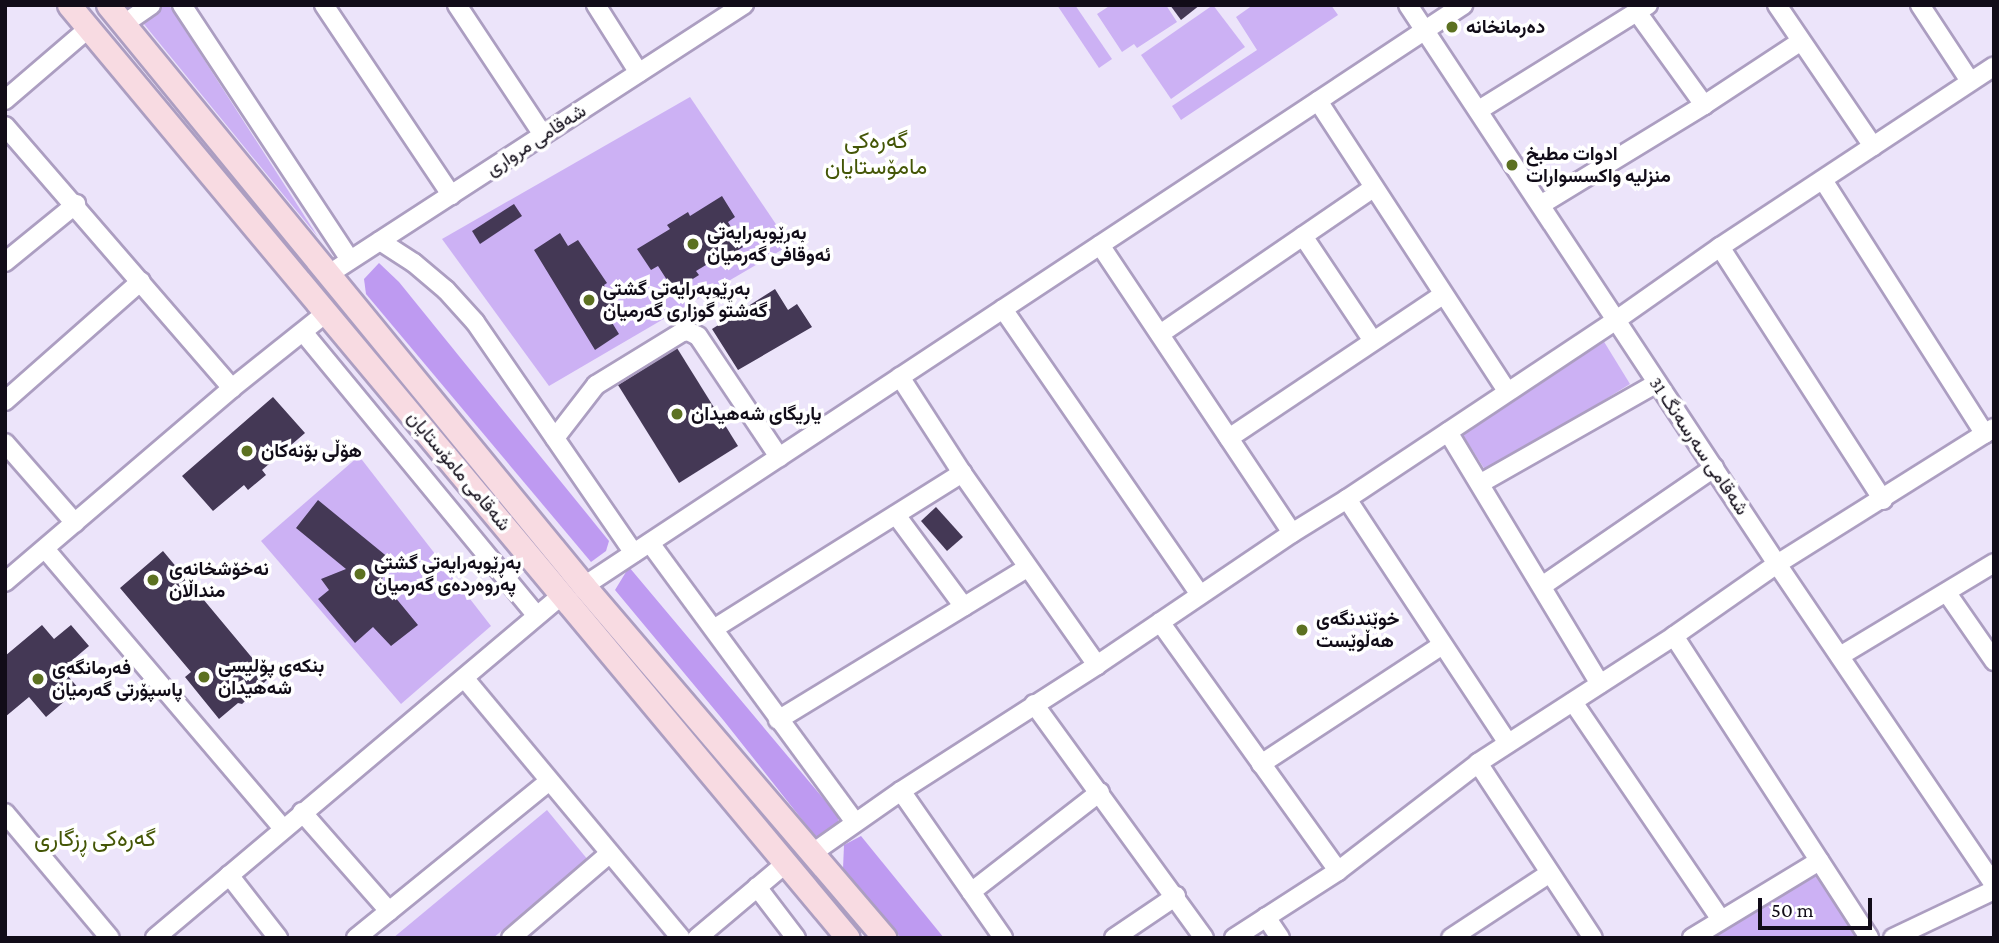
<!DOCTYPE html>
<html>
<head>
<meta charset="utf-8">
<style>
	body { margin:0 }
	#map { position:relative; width:1999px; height:943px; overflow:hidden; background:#ece4fa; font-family:"Crimson Pro",Vazirmatn,serif }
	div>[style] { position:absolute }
	.green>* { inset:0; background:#ccb1f4 }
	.forest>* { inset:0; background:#be9af1 }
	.building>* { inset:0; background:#443855 }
	.roads { filter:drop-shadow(2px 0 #ac9ec1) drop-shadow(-2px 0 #ac9ec1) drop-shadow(0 2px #ac9ec1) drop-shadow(0 -2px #ac9ec1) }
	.minor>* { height:18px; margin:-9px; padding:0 9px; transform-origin:9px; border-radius:9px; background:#fff }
	.major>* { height:23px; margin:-11.5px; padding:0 11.5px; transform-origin:11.5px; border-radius:11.5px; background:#f8dbe2 }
	.dots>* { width:19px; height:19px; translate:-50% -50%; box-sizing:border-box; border:4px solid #fff; border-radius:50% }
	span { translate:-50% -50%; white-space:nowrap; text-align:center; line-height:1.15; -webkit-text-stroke:7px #fff; paint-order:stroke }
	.poi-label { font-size:19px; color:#110c18; font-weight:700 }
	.left { translate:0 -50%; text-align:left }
	.street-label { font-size:19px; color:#110c18 }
	.quarter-label { font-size:23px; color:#445606 }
	.frame { position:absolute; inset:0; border:7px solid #110c18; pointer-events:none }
	.scale { position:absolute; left:1758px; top:898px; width:114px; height:32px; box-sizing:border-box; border:4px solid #110c18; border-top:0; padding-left:9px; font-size:21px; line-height:24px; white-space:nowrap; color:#110c18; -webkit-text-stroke:5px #fff; paint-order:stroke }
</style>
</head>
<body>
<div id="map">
	<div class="green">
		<i style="clip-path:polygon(159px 5px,169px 5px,318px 237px,139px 18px)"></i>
		<i style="clip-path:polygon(1057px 5px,1075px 5px,1112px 59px,1099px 68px)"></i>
		<i style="clip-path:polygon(1111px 5px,1166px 5px,1177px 22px,1137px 48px,1134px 44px,1122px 52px,1097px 14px)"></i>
		<i style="clip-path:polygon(1213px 5px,1245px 47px,1171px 99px,1141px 55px)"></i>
		<i style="clip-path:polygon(1253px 5px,1331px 5px,1338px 15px,1181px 120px,1172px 106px,1257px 50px,1236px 17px)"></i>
		<i style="clip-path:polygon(690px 97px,790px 245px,549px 386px,442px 239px)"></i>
		<i style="clip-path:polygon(1603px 340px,1630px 384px,1487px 473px,1459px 429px)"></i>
		<i style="clip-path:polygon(359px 456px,491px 626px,401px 704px,261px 541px)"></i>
		<i style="clip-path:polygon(547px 810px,588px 860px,493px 938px,393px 938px)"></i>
		<i style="clip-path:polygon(1815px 874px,1858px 938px,1713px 938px)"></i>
	</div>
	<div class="forest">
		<i style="clip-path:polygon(379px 263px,399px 282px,609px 541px,606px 551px,591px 562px,366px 294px,364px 279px)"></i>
		<i style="clip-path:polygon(629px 567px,838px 816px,839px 824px,821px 837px,815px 836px,724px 721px,615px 590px)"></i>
		<i style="clip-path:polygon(861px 836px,944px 938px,901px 938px,843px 869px,844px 845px)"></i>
	</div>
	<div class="building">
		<i style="clip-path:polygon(1170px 5px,1200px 5px,1181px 20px)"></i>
		<i style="clip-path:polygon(722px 196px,735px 217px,728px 222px,743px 247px,718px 263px,716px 259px,696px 271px,699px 275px,674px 291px,658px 266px,651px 270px,637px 249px,670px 229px,667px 225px,688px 212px,690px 216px)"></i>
		<i style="clip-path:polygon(514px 204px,522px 216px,480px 244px,472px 231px)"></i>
		<i style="clip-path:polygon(560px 233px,568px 246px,578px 240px,607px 283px,604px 285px,622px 314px,611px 321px,619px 334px,595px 350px,534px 250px)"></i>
		<i style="clip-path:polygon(775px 289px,788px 310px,797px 304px,812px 327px,738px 370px,712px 329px)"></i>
		<i style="clip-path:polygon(677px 348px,738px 446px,679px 483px,618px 385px)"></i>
		<i style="clip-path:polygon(273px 397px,305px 433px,262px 470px,266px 475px,248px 490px,244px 485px,213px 511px,182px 476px)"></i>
		<i style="clip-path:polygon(318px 500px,395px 563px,381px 580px,418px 625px,391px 646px,373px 627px,355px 643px,318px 599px,329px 590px,321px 579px,346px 569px,296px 528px)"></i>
		<i style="clip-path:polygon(936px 507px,963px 537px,947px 551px,921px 521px)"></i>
		<i style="clip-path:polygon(163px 551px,269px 678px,242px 704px,238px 703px,219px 719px,185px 677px,191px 672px,120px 588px)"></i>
		<i style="clip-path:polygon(42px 625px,54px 639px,71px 625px,89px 646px,62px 669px,79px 689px,46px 717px,29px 697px,5px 717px,5px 656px)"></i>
	</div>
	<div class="roads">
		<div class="minor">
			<i style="left:182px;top:5px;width:305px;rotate:56.6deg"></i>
			<i style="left:324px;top:5px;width:229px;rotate:56.2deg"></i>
			<i style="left:457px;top:5px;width:156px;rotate:56.5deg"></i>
			<i style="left:596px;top:5px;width:80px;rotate:57.7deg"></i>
			<i style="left:1408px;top:5px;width:670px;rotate:56.57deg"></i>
			<i style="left:1777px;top:564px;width:387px;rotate:55.9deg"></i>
			<i style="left:1777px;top:5px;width:171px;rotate:55.8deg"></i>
			<i style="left:1920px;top:5px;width:91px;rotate:56.7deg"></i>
			<i style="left:1637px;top:12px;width:115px;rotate:54.2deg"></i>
			<i style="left:124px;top:24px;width:33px;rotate:-35deg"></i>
			<i style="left:5px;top:100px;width:111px;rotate:-40.6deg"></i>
			<i style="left:1318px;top:101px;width:346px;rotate:56.9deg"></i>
			<i style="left:1479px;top:110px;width:199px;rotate:-31.9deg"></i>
			<i style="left:5px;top:126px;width:347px;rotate:49.1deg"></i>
			<i style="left:1823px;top:180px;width:301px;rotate:57.5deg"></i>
			<i style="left:1542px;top:204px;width:190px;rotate:-31.4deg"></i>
			<i style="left:1704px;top:105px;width:116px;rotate:-33.4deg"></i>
			<i style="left:1303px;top:236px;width:126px;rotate:56.3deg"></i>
			<i style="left:380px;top:241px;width:40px;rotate:32.9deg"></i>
			<i style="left:414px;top:263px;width:42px;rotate:40.2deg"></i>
			<i style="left:446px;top:290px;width:43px;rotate:47.8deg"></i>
			<i style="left:475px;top:322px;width:280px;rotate:55.5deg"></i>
			<i style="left:1100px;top:245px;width:346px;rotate:56.3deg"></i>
			<i style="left:1720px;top:247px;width:301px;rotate:57.2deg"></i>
			<i style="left:5px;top:262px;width:92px;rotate:-39.2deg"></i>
			<i style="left:329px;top:274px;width:495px;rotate:-33deg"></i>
			<i style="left:1003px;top:309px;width:347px;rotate:55.4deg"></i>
			<i style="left:303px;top:332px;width:367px;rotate:50.5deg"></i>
			<i style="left:1160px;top:334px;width:258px;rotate:-34.4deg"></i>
			<i style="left:900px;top:377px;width:114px;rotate:57.1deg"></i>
			<i style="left:962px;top:473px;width:235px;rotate:54.9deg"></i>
			<i style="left:5px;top:401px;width:181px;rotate:-41.4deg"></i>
			<i style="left:1448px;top:432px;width:294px;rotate:58.9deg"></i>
			<i style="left:555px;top:438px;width:67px;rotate:-52.3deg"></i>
			<i style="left:596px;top:385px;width:101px;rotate:-31.6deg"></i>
			<i style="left:682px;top:332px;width:6px;rotate:-9deg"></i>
			<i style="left:688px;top:331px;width:11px;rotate:27deg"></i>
			<i style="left:698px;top:336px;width:146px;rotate:56.2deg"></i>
			<i style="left:1229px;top:438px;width:257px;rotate:-33.8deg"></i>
			<i style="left:5px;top:443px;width:106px;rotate:48.8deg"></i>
			<i style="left:1481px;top:483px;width:202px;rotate:-29.6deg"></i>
			<i style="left:1347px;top:499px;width:292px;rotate:56.6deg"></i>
			<i style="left:896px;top:515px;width:114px;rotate:53.5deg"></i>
			<i style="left:650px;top:543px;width:346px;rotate:53.7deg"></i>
			<i style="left:46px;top:550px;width:365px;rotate:49.6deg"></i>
			<i style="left:5px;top:582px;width:299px;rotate:-40.5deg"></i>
			<i style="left:232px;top:388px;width:120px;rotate:-38.6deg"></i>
			<i style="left:584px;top:586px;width:1054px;rotate:-33.46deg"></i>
			<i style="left:1542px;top:586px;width:209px;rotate:-34.5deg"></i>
			<i style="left:1947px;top:593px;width:83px;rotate:55.3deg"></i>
			<i style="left:1160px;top:622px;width:306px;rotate:54.4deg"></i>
			<i style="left:715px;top:628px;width:292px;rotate:-32.1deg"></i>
			<i style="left:1674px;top:636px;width:359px;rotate:57.1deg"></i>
			<i style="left:1840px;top:656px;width:180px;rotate:-31.1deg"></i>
			<i style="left:465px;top:679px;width:337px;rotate:50.2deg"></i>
			<i style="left:1573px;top:702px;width:263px;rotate:55.8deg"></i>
			<i style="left:1034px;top:704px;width:289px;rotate:54deg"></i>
			<i style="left:778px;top:720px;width:292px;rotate:-31.4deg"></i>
			<i style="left:1478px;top:763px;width:209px;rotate:56.7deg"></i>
			<i style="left:1261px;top:764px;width:217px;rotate:-33.3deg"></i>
			<i style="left:901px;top:791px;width:179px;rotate:55.2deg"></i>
			<i style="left:302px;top:812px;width:132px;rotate:48.7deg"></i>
			<i style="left:5px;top:813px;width:163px;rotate:50deg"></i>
			<i style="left:814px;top:852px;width:106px;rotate:-35deg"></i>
			<i style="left:901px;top:791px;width:233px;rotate:-32.7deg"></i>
			<i style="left:1097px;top:665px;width:235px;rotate:-34.1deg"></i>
			<i style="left:1292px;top:533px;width:65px;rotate:-31.7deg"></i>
			<i style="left:1347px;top:499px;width:322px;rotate:-33.6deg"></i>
			<i style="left:1615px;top:321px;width:128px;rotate:-35.2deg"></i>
			<i style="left:1720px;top:247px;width:328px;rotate:-33.4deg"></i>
			<i style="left:229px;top:875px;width:80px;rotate:52.1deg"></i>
			<i style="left:757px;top:887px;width:64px;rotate:52.6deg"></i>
			<i style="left:971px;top:892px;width:163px;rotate:-37.8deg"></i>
			<i style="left:1266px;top:917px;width:25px;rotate:56deg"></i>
			<i style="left:155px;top:938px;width:532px;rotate:-40.12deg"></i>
			<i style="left:356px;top:938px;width:249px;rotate:-39.1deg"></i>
			<i style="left:511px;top:938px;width:130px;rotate:-40.6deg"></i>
			<i style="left:697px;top:938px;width:116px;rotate:-40.1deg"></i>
			<i style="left:1114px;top:938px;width:75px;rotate:-34.1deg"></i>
			<i style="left:1234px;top:938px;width:124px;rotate:-32.8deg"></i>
			<i style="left:1338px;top:871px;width:177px;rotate:-37.6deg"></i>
			<i style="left:1478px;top:763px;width:234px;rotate:-32.9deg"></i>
			<i style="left:1674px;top:636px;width:126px;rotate:-35deg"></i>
			<i style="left:1777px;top:564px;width:256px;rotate:-32.1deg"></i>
			<i style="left:1451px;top:938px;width:118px;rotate:-33.3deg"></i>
			<i style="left:1692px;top:938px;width:149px;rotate:-31.2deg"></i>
			<i style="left:1893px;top:938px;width:112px;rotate:-25.4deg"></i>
		</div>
		<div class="major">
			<i style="left:69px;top:5px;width:1215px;rotate:50.14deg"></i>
			<i style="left:108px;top:5px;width:751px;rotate:50.67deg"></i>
			<i style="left:584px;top:586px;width:463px;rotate:49.5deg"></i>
		</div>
	</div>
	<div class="dots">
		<i style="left:1452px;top:27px;background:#5c7121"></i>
		<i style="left:1512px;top:165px;background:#5c7121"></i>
		<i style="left:693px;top:244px;background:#5c7121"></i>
		<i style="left:589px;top:300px;background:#5c7121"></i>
		<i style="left:677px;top:414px;background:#5c7121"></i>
		<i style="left:247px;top:451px;background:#5c7121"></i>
		<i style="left:360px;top:574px;background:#5c7121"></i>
		<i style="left:153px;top:580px;background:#5c7121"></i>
		<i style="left:1302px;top:630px;background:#5c7121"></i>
		<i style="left:204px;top:677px;background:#5c7121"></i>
		<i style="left:38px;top:679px;background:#5c7121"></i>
	</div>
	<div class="poi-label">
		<span class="left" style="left:1466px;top:27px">دەرمانخانە</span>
		<span class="left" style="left:1526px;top:165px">ادوات مطبخ<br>منزليه واكسسوارات</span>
		<span class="left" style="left:707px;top:244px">بەڕێوبەرایەتی<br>ئەوقافی گەرمیان</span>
		<span class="left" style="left:603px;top:300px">بەڕێوبەرایەتی گشتی<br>گەشتو گوزاری گەرمیان</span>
		<span class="left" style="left:691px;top:414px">یاریگای شەهیدان</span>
		<span class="left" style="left:261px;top:451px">هۆڵی بۆنەکان</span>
		<span class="left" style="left:374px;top:574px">بەڕێوبەرایەتی گشتی<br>پەروەردەی گەرمیان</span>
		<span class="left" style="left:169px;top:580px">نەخۆشخانەی<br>منداڵان</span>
		<span class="left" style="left:1316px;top:630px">خوێندنگەی<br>هەڵوێست</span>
		<span class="left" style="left:218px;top:677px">بنکەی پۆلیسی<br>شەهیدان</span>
		<span class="left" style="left:52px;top:679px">فەرمانگەی<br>پاسپۆرتی گەرمیان</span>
	</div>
	<div class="street-label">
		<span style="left:536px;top:140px;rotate:-33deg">شەقامی مرواری</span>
		<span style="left:1699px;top:446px;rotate:56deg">شەقامی سەرسەنگ 31</span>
		<span style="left:459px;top:471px;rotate:50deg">شەقامی مامۆستایان</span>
	</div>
	<div class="quarter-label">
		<span style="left:876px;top:153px">گەرەکی<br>مامۆستایان</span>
		<span style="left:95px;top:838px">گەرەکی ڕزگاری</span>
	</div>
	<div class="frame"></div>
	<div class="scale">50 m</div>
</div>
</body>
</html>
